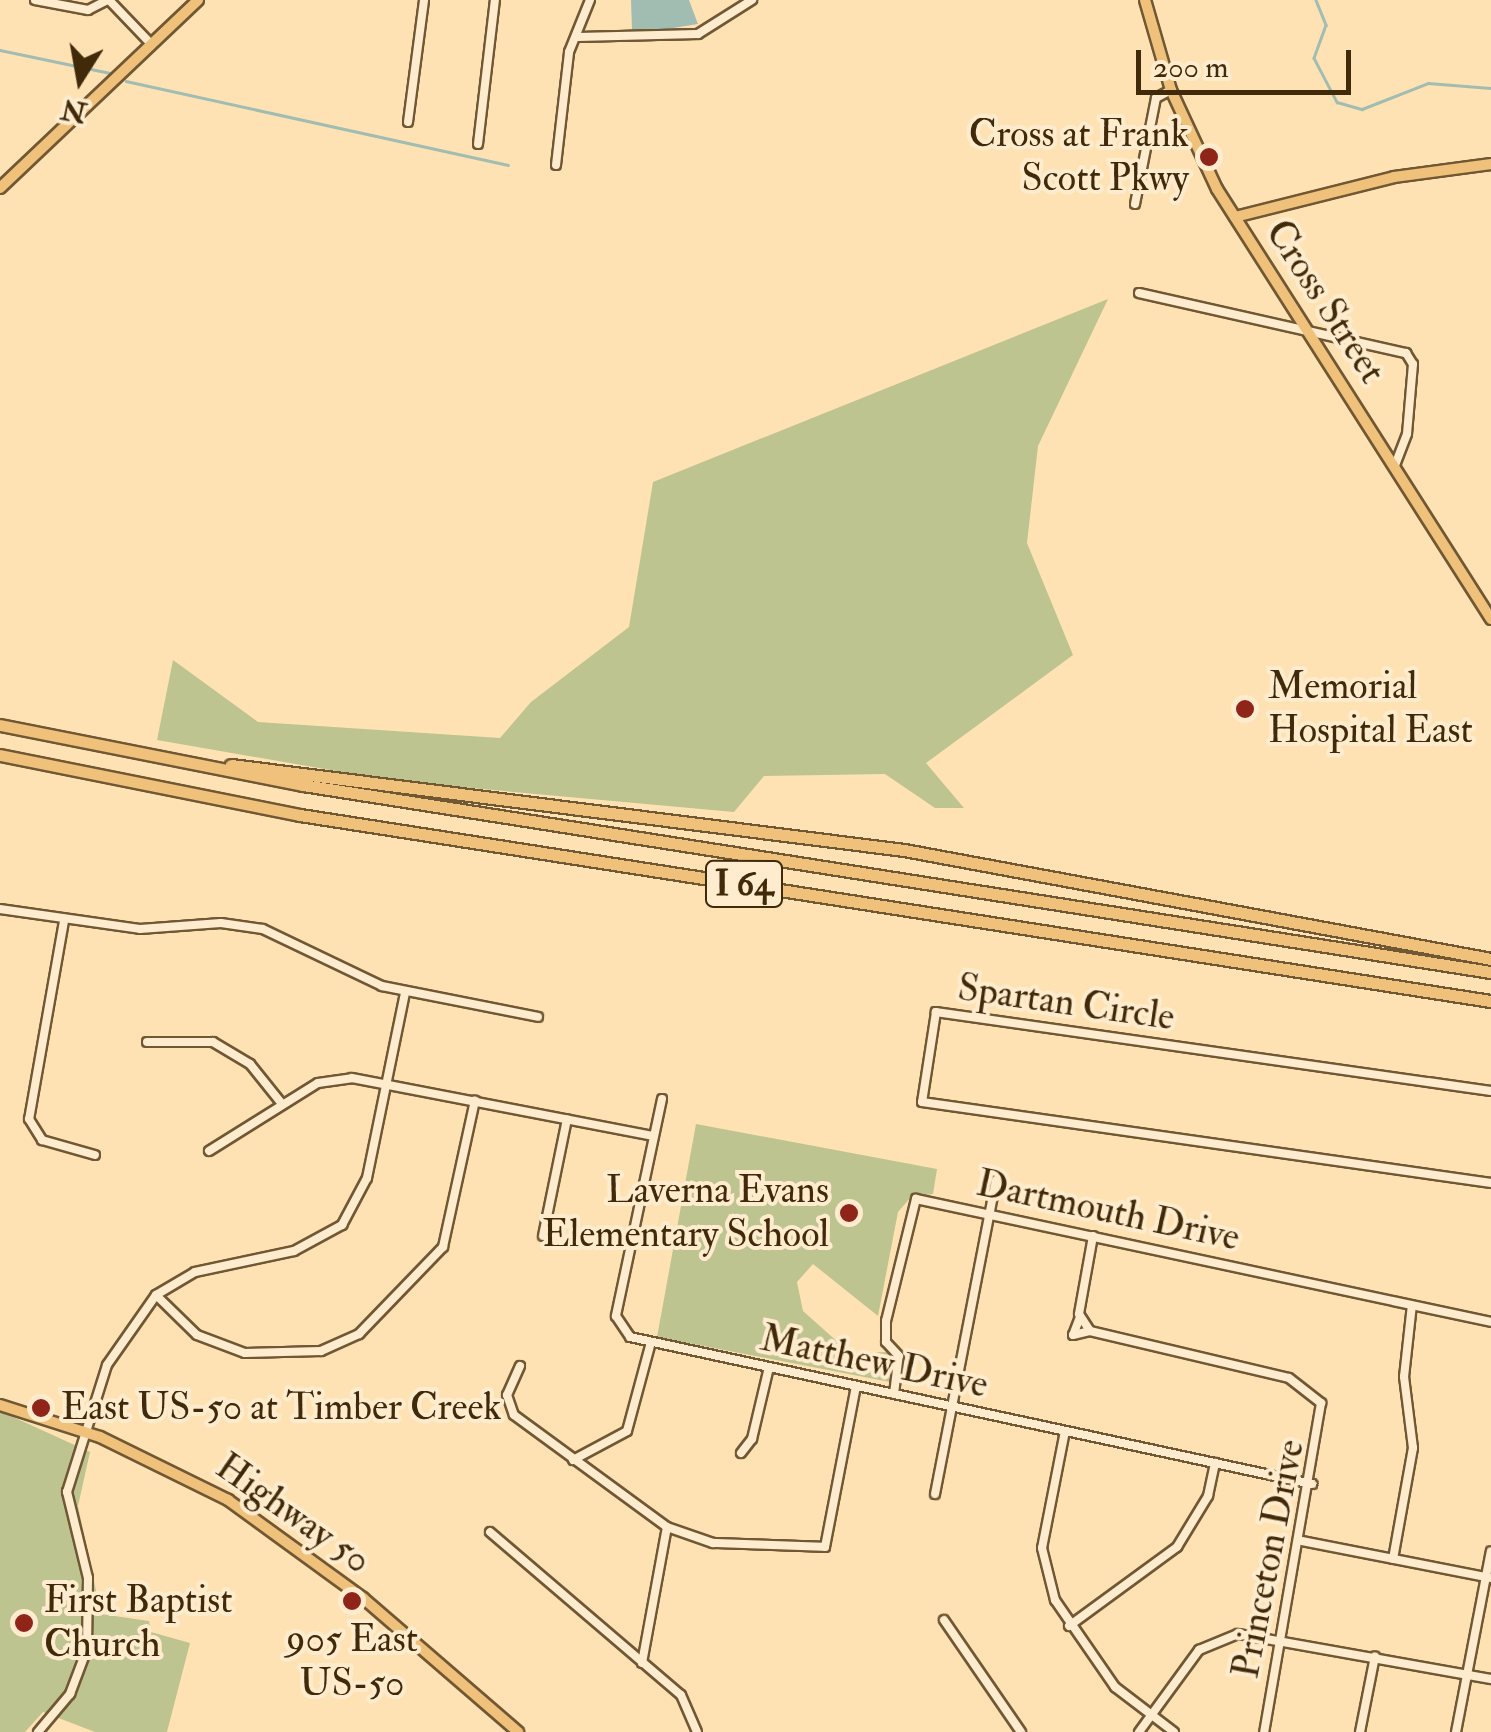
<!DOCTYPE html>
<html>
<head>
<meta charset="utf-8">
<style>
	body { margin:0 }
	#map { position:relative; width:1491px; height:1732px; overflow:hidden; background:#ffe2b3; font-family:"IM FELL Double Pica",serif }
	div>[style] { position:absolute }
	.green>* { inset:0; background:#bec48f }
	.water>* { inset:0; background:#a1bdb2 }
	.stream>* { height:2.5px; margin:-1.25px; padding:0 1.25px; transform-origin:1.25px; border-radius:1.25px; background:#a1bdb2 }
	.roads { filter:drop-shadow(2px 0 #705834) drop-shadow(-2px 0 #705834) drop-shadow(0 2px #705834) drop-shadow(0 -2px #705834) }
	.minor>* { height:8px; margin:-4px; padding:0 4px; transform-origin:4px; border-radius:4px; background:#ffecce }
	.major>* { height:10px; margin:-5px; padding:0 5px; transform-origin:5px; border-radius:5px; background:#f0c17a }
	.highway>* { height:11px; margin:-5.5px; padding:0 5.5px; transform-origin:5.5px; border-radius:5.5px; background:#f0c17a }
	.dots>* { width:28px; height:28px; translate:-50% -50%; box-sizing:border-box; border:5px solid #ffecce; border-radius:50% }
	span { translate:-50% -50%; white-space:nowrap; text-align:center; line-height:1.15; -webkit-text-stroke:8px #ffecce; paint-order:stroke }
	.shield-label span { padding:2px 8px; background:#ffecce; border:2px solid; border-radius:8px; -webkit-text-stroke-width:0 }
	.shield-label { font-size:35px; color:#402a0a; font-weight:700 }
	.poi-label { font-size:38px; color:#402a0a }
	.right { translate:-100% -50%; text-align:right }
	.left { translate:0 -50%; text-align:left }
	.street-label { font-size:38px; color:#402a0a }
	.north { position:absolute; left:30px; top:30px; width:100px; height:100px; -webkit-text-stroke:8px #ffecce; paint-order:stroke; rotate:191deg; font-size:28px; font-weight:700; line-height:40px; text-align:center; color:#402a0a }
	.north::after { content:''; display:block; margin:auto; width:35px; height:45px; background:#402a0a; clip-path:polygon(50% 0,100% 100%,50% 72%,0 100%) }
	.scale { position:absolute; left:1136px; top:50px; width:215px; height:45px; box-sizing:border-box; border:5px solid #402a0a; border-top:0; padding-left:12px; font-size:30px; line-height:35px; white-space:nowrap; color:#402a0a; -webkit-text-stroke:8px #ffecce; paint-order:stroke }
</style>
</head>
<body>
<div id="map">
	<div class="green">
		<i style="clip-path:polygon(1108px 299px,1038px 446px,1027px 543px,1073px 655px,926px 763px,964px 808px,935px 808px,885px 774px,764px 776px,734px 812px,394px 781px,157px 740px,173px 660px,258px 722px,500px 738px,531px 702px,629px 627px,653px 482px)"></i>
		<i style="clip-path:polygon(696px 1124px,937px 1169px,933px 1194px,911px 1197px,898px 1212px,878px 1316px,813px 1264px,797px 1282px,803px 1311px,850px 1353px,888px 1352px,890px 1382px,657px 1337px)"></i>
		<i style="clip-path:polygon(0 1411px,90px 1452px,78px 1506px,101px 1614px,149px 1621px,151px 1632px,190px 1643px,167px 1732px,95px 1732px,43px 1712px,25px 1732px,0 1732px)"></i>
	</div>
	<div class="water">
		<i style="clip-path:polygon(631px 0,689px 0,698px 24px,642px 33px,632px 30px)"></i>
	</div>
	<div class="stream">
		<i style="left:1316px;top:0;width:27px;rotate:68deg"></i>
		<i style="left:1326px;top:25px;width:35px;rotate:110deg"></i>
		<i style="left:1314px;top:58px;width:50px;rotate:62.4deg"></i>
		<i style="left:1337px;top:102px;width:26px;rotate:16deg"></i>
		<i style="left:1362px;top:109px;width:71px;rotate:-21.5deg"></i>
		<i style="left:1428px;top:83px;width:63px;rotate:4.5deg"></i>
		<i style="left:0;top:50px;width:112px;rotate:11.8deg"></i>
		<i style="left:126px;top:81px;width:391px;rotate:12.4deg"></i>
	</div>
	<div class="roads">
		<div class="minor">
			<i style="left:35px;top:0;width:54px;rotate:10.7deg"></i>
			<i style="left:88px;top:10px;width:22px;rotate:-27deg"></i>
			<i style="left:109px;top:0;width:61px;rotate:46.3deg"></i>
			<i style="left:578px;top:37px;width:120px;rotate:-1.4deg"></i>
			<i style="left:698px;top:34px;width:64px;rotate:-32.2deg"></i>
			<i style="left:408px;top:122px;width:123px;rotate:-82.5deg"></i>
			<i style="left:478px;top:144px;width:145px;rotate:-83.3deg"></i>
			<i style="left:556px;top:165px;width:114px;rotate:-83.4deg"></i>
			<i style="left:569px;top:52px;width:56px;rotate:-68deg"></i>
			<i style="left:1135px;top:204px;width:108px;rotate:-78.8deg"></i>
			<i style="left:1156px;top:98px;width:17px;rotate:-28deg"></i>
			<i style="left:1139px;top:293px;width:274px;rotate:12.7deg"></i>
			<i style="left:1406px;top:353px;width:13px;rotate:58deg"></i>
			<i style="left:1413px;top:364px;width:70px;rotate:94.9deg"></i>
			<i style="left:1407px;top:434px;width:33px;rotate:111deg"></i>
			<i style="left:0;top:909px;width:141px;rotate:8.1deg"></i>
			<i style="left:140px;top:929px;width:81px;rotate:-4.2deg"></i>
			<i style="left:221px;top:923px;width:42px;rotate:8.1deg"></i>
			<i style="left:263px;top:929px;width:132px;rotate:25.6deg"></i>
			<i style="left:382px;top:986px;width:159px;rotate:11.2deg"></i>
			<i style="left:64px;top:921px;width:201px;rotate:100deg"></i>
			<i style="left:29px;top:1119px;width:25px;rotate:58deg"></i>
			<i style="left:42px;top:1140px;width:55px;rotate:15.8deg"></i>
			<i style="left:147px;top:1042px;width:66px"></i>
			<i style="left:213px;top:1042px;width:43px;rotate:30.7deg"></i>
			<i style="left:250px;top:1064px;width:51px;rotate:51.3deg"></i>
			<i style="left:1491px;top:1091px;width:561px;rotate:-171.9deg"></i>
			<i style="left:936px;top:1012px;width:91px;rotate:98.8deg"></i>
			<i style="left:922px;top:1102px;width:575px;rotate:8.1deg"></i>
			<i style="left:662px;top:1099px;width:222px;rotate:102deg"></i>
			<i style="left:616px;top:1316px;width:25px;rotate:56deg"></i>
			<i style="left:630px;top:1337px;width:698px;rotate:12.16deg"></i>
			<i style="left:209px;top:1151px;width:128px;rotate:-32deg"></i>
			<i style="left:318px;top:1083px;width:34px;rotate:-8deg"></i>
			<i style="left:352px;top:1078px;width:306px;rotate:10.9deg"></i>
			<i style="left:543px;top:1236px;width:119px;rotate:-78.4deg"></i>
			<i style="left:1093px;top:1236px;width:79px;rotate:100.2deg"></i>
			<i style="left:1079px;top:1314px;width:20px;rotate:57deg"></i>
			<i style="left:1090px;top:1331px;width:204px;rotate:13.3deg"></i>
			<i style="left:1289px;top:1378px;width:41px;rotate:38deg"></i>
			<i style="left:1321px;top:1403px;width:334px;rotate:99.8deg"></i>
			<i style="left:156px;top:1295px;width:57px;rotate:44.3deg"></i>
			<i style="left:197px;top:1335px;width:51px;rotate:20.6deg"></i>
			<i style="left:245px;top:1353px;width:76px;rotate:-1.5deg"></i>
			<i style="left:321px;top:1351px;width:42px;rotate:-24.1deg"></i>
			<i style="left:359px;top:1334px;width:121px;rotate:-46deg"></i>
			<i style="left:443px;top:1247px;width:150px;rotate:-77.7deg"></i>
			<i style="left:1080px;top:1317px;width:19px;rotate:111deg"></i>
			<i style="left:1073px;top:1335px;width:17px;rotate:-13deg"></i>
			<i style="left:520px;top:1366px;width:32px;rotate:114deg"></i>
			<i style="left:507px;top:1395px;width:21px;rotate:71deg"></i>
			<i style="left:514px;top:1415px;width:190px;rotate:36.2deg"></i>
			<i style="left:667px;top:1527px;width:49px;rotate:19.2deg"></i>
			<i style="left:713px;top:1543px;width:112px;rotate:2deg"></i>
			<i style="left:825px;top:1547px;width:164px;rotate:-79.1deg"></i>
			<i style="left:894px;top:1394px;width:38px;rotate:-83deg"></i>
			<i style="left:899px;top:1356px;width:19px;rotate:-133deg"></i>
			<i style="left:886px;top:1342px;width:21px;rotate:-90deg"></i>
			<i style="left:886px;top:1321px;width:126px;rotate:-76.2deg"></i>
			<i style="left:916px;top:1199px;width:588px;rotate:12.07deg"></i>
			<i style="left:1065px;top:1431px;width:119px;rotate:101.1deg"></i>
			<i style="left:1042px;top:1548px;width:54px;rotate:76deg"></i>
			<i style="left:1055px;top:1600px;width:106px;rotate:55.4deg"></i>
			<i style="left:1115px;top:1687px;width:74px;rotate:37.3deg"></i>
			<i style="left:741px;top:1453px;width:18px;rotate:-52deg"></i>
			<i style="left:752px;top:1439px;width:74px;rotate:-76.7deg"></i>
			<i style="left:573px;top:1460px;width:61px;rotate:-28.2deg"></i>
			<i style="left:627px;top:1431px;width:92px;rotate:-74.9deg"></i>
			<i style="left:935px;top:1494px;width:320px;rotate:-79deg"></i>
			<i style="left:490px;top:1532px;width:251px;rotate:40.5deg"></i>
			<i style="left:681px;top:1695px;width:40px;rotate:66.6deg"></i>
			<i style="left:1302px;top:1541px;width:193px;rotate:11.1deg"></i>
			<i style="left:1393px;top:1559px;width:113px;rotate:-79.8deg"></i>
			<i style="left:1413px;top:1448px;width:72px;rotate:-97.2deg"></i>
			<i style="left:1404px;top:1377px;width:72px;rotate:-83.7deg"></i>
			<i style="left:944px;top:1620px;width:136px;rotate:55.5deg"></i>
			<i style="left:1069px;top:1626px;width:134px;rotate:-36.2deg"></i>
			<i style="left:1177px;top:1547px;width:60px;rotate:-58.7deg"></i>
			<i style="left:1208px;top:1496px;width:34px;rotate:-78deg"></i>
			<i style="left:642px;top:1663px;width:138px;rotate:-79.6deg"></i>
			<i style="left:38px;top:1732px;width:50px;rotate:-49.9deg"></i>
			<i style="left:70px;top:1694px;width:48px;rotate:-69.3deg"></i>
			<i style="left:87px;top:1649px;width:71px;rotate:-89.2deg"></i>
			<i style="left:88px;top:1578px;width:89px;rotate:-103.7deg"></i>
			<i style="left:67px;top:1492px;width:133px;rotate:-72.5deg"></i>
			<i style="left:107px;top:1365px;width:85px;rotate:-55deg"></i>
			<i style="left:156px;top:1295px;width:45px;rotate:-30.5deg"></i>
			<i style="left:195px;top:1272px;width:101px;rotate:-12deg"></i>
			<i style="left:294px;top:1251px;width:55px;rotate:-28.4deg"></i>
			<i style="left:342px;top:1225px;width:53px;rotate:-62deg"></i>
			<i style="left:367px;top:1178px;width:189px;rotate:-78.4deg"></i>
			<i style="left:1139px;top:1732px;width:102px;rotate:-53.8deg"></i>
			<i style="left:1199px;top:1650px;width:42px;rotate:-22.3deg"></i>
			<i style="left:1238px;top:1634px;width:257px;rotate:10.1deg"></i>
			<i style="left:1360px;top:1732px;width:77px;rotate:-78.8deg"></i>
			<i style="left:1456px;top:1732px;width:184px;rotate:-79.1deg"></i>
		</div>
		<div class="major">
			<i style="left:1145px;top:0;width:94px;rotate:73.9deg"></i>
			<i style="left:1171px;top:90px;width:109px;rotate:65.1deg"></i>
			<i style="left:1217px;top:189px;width:510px;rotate:57.49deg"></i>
			<i style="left:0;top:188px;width:273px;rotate:-43.5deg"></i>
			<i style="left:1235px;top:217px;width:164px;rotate:-14.1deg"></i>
			<i style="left:1394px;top:177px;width:98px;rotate:-7.6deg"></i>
			<i style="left:0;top:1405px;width:105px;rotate:17.7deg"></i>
			<i style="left:100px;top:1437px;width:143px;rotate:26.2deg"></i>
			<i style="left:228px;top:1500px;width:167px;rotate:36deg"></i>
			<i style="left:363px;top:1598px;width:205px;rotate:40.8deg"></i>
		</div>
		<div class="highway">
			<i style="left:0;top:725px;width:309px;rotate:11.2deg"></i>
			<i style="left:303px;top:785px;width:1203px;rotate:8.95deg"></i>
			<i style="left:0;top:755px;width:306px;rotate:11.3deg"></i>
			<i style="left:300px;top:815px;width:1205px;rotate:8.88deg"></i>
			<i style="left:231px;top:765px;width:678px;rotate:7.2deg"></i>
			<i style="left:904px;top:850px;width:597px;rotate:10.52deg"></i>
		</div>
	</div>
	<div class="dots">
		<i style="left:1209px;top:157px;background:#8f2418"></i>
		<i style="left:1245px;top:709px;background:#8f2418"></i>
		<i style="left:849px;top:1213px;background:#8f2418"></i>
		<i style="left:41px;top:1408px;background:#8f2418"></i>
		<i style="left:352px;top:1601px;background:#8f2418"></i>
		<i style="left:24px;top:1623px;background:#8f2418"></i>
	</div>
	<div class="shield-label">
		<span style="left:744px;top:884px">I 64</span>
	</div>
	<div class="poi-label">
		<span class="right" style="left:1189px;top:157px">Cross at Frank<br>Scott Pkwy</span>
		<span class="left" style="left:1268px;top:709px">Memorial<br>Hospital East</span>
		<span class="right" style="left:829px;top:1213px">Laverna Evans<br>Elementary School</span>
		<span class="left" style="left:61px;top:1408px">East US-50 at Timber Creek</span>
		<span class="left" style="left:44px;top:1623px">First Baptist<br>Church</span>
		<span style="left:352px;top:1662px">905 East<br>US-50</span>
	</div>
	<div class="street-label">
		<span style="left:1325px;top:302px;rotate:57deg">Cross Street</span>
		<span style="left:1066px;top:1003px;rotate:8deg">Spartan Circle</span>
		<span style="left:1108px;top:1211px;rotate:12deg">Dartmouth Drive</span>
		<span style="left:874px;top:1362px;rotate:12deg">Matthew Drive</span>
		<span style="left:293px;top:1514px;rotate:35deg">Highway 50</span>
		<span style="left:1269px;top:1559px;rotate:-79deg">Princeton Drive</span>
	</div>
	<div class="north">N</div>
	<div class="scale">200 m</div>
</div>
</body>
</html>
